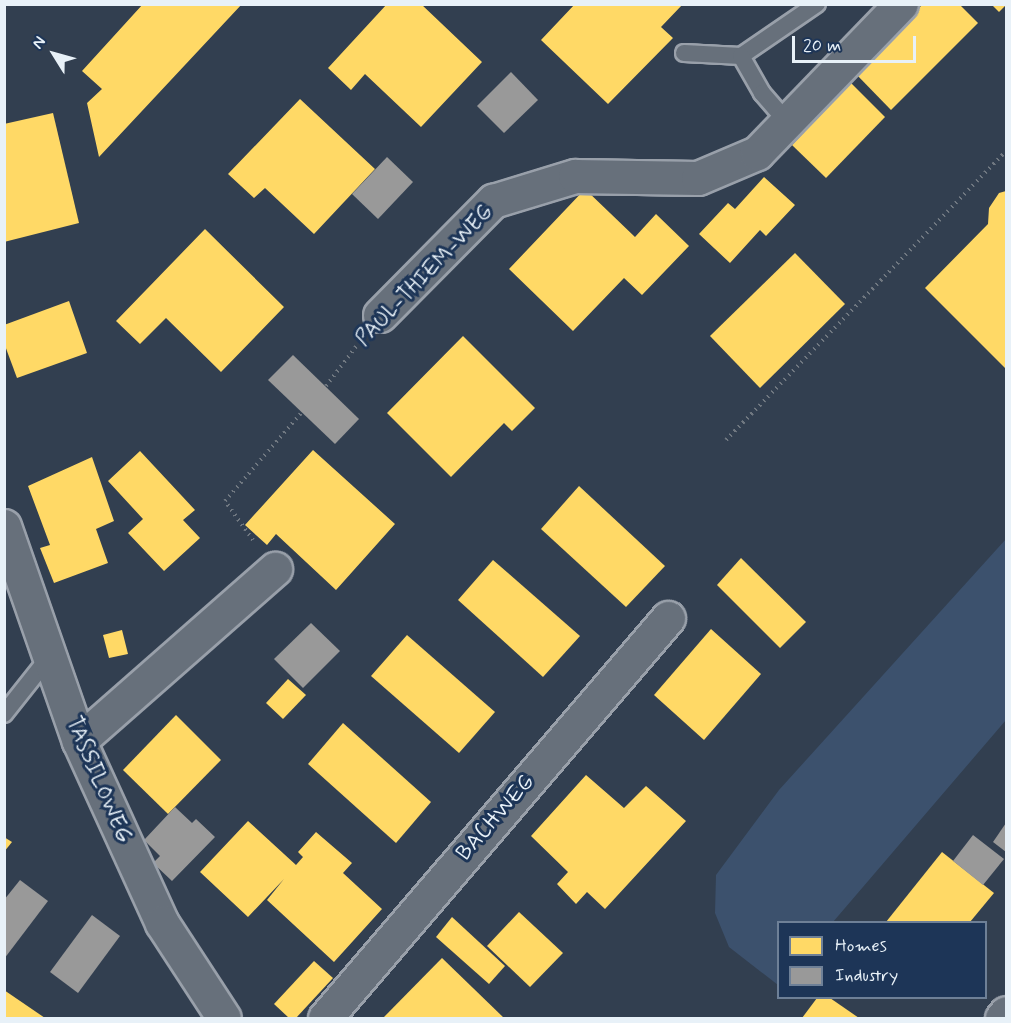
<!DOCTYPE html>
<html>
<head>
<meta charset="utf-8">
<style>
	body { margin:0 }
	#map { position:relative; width:1011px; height:1023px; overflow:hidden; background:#323f50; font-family:Mynerve,sans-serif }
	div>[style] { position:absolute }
	.green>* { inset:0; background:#3c516d }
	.homes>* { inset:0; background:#ffd966 }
	.industry>* { inset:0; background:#999 }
	.path>* { height:4px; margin-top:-2px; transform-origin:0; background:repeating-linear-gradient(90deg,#707881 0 1.5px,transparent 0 6px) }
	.roads { filter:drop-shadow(2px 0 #99a0aa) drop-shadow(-2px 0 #99a0aa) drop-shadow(0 2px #99a0aa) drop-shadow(0 -2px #99a0aa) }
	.service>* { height:16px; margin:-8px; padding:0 8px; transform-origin:8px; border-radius:8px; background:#67707b }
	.minor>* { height:33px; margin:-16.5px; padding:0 16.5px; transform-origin:16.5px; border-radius:16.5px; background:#67707b }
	span { translate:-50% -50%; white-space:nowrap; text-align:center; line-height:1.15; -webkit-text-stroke:6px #1d3557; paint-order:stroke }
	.street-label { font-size:22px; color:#e8f1f8 }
	.frame { position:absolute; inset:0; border:6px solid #e8f1f8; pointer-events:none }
	.legend { position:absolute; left:777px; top:921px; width:210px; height:78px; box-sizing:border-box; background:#1d3557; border:2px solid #6e8097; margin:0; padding:8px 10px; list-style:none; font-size:18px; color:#e8f1f8 }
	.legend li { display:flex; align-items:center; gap:12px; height:30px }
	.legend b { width:30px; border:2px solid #6e8097 }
	.north { position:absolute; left:24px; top:24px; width:60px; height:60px; -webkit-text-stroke:4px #1d3557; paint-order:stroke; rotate:307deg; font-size:16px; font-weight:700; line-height:24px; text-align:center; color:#e8f1f8 }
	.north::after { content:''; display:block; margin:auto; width:21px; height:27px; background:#e8f1f8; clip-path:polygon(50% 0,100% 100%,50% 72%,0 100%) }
	.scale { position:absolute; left:792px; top:36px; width:124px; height:27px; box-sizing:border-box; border:3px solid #e8f1f8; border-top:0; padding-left:8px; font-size:18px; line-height:21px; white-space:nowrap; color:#e8f1f8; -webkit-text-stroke:4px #1d3557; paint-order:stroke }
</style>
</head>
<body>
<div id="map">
	<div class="green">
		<i style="clip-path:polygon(1006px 539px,1006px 720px,833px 922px,778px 922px,778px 985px,729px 947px,715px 913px,716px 875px,779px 790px)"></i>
	</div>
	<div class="homes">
		<i style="clip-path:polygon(143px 4px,242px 4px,99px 157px,87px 103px,102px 89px,82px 71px)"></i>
		<i style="clip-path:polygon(387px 4px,421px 4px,482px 62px,421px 127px,365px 74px,351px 90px,328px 68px)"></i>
		<i style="clip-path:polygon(575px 4px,683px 4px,661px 27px,673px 38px,608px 104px,541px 40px)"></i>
		<i style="clip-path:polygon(923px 4px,959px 4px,978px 23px,891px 110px,855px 73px)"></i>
		<i style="clip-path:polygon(992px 5px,1006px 5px,999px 12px)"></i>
		<i style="clip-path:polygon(851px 83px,885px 117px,826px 178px,792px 145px)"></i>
		<i style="clip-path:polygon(300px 99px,375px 169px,314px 234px,265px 188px,254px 198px,228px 174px)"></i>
		<i style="clip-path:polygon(53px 113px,79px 223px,4px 242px,4px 124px)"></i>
		<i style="clip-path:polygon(764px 177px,795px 205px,766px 236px,760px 230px,730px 263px,699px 234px,728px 203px,735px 209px)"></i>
		<i style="clip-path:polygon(585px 189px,635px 237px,656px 214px,689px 246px,642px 295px,624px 278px,573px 331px,509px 269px)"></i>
		<i style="clip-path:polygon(1006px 191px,1006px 369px,925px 288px,988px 224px,989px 208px,999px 193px)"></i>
		<i style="clip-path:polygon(205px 229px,284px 307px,221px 372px,166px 318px,140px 344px,116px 321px)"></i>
		<i style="clip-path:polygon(795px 253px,845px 304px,760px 388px,710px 336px)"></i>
		<i style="clip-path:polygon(69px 301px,87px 353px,17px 378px,4px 343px,4px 325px)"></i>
		<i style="clip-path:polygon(463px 336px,535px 408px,512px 431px,504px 423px,451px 477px,387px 413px)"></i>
		<i style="clip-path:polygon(313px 450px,395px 524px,336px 590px,276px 534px,267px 545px,245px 525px)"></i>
		<i style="clip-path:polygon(140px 451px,195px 510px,183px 520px,200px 538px,164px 571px,128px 533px,143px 519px,108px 481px)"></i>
		<i style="clip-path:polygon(92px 457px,114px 521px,96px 529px,108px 563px,54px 583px,40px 548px,50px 545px,28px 486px)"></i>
		<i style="clip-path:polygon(579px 486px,665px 566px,626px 607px,541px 529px)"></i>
		<i style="clip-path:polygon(741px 558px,806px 622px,780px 648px,717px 585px)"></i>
		<i style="clip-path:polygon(493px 560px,580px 636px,543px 677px,458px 600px)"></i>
		<i style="clip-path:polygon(711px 629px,761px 674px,704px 740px,654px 695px)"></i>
		<i style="clip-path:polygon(122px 630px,128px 654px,109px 658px,103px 635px)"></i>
		<i style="clip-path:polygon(407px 635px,495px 712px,459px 753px,371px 676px)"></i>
		<i style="clip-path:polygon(288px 679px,306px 695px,283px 719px,266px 703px)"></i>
		<i style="clip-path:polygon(176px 715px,221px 760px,168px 814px,123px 770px)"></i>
		<i style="clip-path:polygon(343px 723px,431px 802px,396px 843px,308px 764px)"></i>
		<i style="clip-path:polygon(586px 775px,624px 808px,646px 786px,686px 821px,605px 909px,587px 892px,576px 904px,557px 884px,568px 872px,531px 836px)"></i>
		<i style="clip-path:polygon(248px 821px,296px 865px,303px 857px,298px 852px,316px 832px,352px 863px,343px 873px,382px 909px,334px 962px,267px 900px,284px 879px,248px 917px,200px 872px)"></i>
		<i style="clip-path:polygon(4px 837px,12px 842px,4px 852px)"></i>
		<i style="clip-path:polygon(942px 852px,994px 893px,970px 922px,886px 922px)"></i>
		<i style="clip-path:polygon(519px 912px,563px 953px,530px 987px,487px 946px)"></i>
		<i style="clip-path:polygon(452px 917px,505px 966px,489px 984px,436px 937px)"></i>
		<i style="clip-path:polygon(442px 958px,504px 1018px,384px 1017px)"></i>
		<i style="clip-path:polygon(314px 961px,333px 978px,296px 1018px,289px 1018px,274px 1004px)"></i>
		<i style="clip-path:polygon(4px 990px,45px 1018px,4px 1018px)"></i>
		<i style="clip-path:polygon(817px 998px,830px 998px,859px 1018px,802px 1018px)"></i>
	</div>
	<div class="industry">
		<i style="clip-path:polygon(511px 72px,538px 100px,504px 133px,477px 106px)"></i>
		<i style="clip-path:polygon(387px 157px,413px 182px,378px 219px,352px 194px)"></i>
		<i style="clip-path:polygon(293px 355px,359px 419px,335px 444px,268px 380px)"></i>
		<i style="clip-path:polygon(311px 623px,340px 651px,303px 688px,274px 659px)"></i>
		<i style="clip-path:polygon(175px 807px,192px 823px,196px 819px,215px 837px,172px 881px,153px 863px,160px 856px,144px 840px)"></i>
		<i style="clip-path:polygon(1006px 823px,1006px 852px,993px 842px)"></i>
		<i style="clip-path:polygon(973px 835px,1004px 859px,983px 885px,953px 861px)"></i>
		<i style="clip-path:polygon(20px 880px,48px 901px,4px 959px,4px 900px)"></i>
		<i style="clip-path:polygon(92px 915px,120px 936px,78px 993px,50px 972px)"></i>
	</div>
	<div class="path">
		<i style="left:326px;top:386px;width:53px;rotate:-52.7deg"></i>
		<i style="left:726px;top:440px;width:402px;rotate:-45.9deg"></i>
		<i style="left:253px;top:540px;width:48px;rotate:-125.7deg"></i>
		<i style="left:225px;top:501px;width:118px;rotate:-49.1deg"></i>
	</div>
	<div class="roads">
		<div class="service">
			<i style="left:684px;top:53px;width:57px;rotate:3deg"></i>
			<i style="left:741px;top:56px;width:92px;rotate:-34.4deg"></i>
			<i style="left:741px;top:56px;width:43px;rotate:60.4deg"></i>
			<i style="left:762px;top:93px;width:38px;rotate:49deg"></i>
			<i style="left:4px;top:714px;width:74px;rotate:-51.6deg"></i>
		</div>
		<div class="minor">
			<i style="left:380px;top:315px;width:161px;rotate:-45.3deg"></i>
			<i style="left:493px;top:201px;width:86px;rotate:-17deg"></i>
			<i style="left:575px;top:176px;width:123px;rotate:0.9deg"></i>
			<i style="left:698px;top:178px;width:64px;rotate:-23deg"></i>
			<i style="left:757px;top:153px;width:207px;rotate:-46deg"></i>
			<i style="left:4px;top:526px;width:228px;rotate:70.8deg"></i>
			<i style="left:79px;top:741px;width:200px;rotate:65.5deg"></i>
			<i style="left:162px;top:923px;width:113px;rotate:56.9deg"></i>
			<i style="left:79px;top:741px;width:261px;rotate:-41.3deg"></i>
			<i style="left:325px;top:1018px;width:527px;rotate:-49.39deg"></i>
			<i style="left:1002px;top:1018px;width:6px;rotate:-51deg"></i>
		</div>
	</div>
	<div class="street-label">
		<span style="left:425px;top:276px;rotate:-46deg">PAUL-THIEM-WEG</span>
		<span style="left:98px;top:780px;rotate:67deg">TASSILOWEG</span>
		<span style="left:496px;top:818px;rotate:-49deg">BACHWEG</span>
	</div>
	<div class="frame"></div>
	<ul class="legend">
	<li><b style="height:16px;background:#ffd966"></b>Homes</li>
	<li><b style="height:16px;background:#999"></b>Industry</li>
	</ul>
	<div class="north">N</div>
	<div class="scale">20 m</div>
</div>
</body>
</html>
